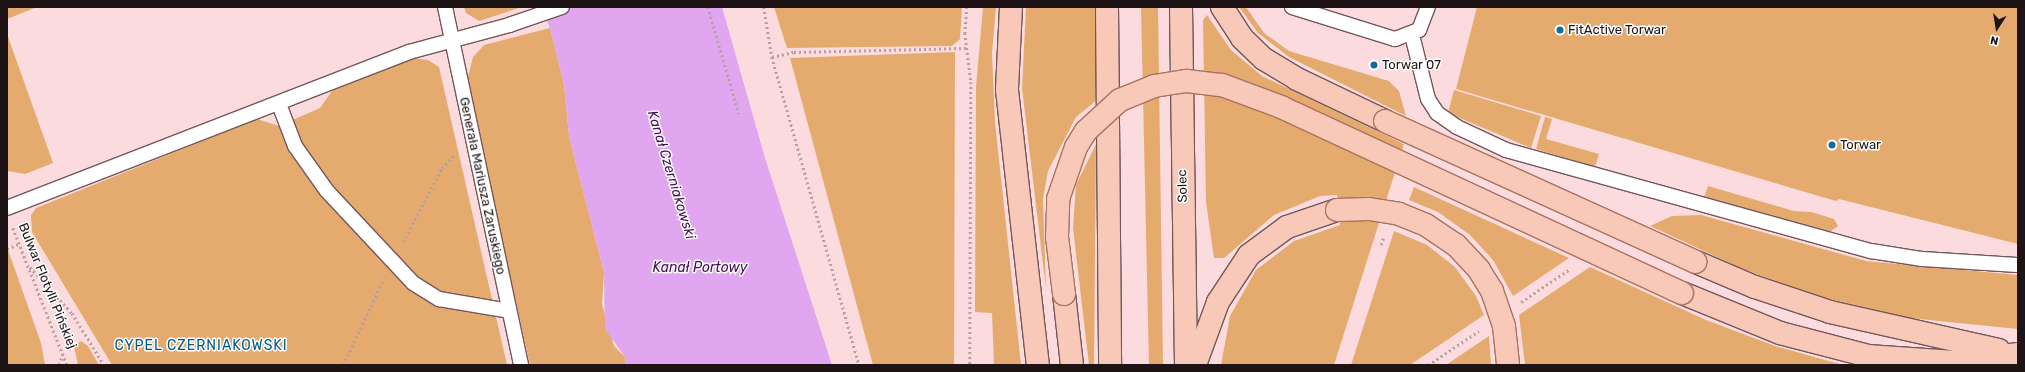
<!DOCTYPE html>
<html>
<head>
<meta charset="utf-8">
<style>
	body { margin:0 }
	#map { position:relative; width:2025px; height:372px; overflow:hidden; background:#fcdbde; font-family:Rubik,sans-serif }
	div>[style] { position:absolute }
	.green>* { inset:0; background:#e5ab6e }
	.water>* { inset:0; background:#e0a7f0 }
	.path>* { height:2.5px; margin-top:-1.25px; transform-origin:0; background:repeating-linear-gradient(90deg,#b89ea0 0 2px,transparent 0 5px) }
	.roads { filter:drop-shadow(1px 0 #735759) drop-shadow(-1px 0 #735759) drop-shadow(0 1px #735759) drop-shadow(0 -1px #735759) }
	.service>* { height:14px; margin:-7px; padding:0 7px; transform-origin:7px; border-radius:7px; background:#fff }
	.primary>* { height:22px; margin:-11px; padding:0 11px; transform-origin:11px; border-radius:11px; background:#f8c8b8 }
	.bridges { filter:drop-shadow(1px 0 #a97260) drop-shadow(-1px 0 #a97260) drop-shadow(0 1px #a97260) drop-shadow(0 -1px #a97260) }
	.primary-bridge>* { height:22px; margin:-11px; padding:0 11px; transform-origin:11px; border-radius:11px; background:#f8c8b8 }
	.dots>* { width:11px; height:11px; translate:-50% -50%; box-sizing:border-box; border:2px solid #fff; border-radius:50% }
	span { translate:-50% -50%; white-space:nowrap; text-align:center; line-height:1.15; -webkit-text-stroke:3px #fff; paint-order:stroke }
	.poi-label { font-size:13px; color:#1f1415 }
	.left { translate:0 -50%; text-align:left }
	.street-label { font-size:13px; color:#1f1415 }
	.water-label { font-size:14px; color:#430f50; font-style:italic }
	.neighbourhood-label { font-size:14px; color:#005c85; letter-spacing:1px }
	.frame { position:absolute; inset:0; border:8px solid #1f1415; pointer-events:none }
	.north { position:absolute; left:1977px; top:8px; width:40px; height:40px; -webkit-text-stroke:3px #fff; paint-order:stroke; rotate:192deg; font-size:11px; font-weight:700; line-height:16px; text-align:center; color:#1f1415 }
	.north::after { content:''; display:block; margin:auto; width:14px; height:18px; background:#1f1415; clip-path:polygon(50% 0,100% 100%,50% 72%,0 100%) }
</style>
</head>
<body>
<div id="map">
	<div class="green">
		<i style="clip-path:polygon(7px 7px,37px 7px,7px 19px)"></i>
		<i style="clip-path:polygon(464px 7px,522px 7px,479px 21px,466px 13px)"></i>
		<i style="clip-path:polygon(774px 7px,962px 7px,960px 39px,952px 46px,787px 48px)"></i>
		<i style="clip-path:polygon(983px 7px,996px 7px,992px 53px,995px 122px,1021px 365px,994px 365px,992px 313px,975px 312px,976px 87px)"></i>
		<i style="clip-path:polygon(1026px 7px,1095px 7px,1097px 100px,1076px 117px,1048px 171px,1043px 199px,1046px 289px,1022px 88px)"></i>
		<i style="clip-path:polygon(1141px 7px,1158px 7px,1163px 365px,1149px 365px)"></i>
		<i style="clip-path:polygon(1239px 7px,1246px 7px,1264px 33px,1289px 51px,1389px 81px,1399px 91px,1406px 116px,1289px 57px,1258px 33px)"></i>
		<i style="clip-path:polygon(1477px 7px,2018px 7px,2018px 244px,1839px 199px,1836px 201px,1456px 89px)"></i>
		<i style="clip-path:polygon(1207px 15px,1231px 50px,1262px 76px,1404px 144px,1334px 365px,1221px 365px,1230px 316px,1256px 270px,1294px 241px,1340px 225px,1337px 195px,1320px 196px,1274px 215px,1224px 258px,1214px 258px,1206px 202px,1203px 20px)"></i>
		<i style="clip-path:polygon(550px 28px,564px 84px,569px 136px,604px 272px,602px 304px,614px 346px,625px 357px,626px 365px,530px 365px,467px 81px,473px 57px,484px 45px)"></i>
		<i style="clip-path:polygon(7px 34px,53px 163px,25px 174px,7px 171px)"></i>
		<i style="clip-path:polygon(955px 52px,954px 365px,873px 365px,790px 58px)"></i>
		<i style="clip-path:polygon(412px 58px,428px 60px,439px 67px,507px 365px,112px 365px,32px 232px,31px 215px,36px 208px,257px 119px,279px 126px,320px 108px,332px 91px)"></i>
		<i style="clip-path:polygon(1454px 90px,1541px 116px,1531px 148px,1448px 113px)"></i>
		<i style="clip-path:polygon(1545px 117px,1552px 119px,1546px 139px,1599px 154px,1595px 167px,1536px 149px)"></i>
		<i style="clip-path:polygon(1096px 144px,1094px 365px,1089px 365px,1073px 228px,1076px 185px)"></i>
		<i style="clip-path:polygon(1708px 186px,1794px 211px,1811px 212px,1834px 219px,1838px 226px,1828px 233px,1704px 198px)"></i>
		<i style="clip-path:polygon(1414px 187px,1569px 258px,1513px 296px,1493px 260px,1470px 235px,1438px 212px,1409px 200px)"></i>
		<i style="clip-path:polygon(1701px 215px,1866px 261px,2018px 275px,2018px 329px,1910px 318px,1817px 296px,1743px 269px,1650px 226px,1672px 216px)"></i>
		<i style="clip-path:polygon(1394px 231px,1427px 245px,1455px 267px,1476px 296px,1484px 315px,1410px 365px,1351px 365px)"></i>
		<i style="clip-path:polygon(7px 247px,41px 343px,45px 365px,7px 365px)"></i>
		<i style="clip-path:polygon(1590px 267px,1706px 320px,1775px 346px,1843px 365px,1525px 365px,1519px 315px)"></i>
		<i style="clip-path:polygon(1489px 336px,1491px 365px,1446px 365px)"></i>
		<i style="clip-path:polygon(81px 341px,88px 346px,99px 365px,78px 365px,74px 346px)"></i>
	</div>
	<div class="water">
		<i style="clip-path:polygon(541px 7px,722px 7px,765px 158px,832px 365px,626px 365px,625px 357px,605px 329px,604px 272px,569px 136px,564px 84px,550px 28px)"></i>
	</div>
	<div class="path">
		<i style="left:708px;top:7px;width:111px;rotate:73.8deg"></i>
		<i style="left:764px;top:7px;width:51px;rotate:80.9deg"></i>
		<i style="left:772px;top:57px;width:320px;rotate:74.2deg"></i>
		<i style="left:967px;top:7px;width:26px;rotate:94deg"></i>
		<i style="left:965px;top:33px;width:49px;rotate:83deg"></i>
		<i style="left:971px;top:82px;width:283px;rotate:90.2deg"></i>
		<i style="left:772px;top:57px;width:23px;rotate:-13deg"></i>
		<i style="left:794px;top:52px;width:172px;rotate:-1.3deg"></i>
		<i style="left:13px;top:228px;width:147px;rotate:68.5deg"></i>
		<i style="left:403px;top:242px;width:84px;rotate:-62.2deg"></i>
		<i style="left:442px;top:168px;width:19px;rotate:-47deg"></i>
		<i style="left:1381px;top:245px;width:9px;rotate:-72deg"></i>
		<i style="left:7px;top:249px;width:13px;rotate:-23deg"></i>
		<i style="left:30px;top:267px;width:62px;rotate:47.6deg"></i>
		<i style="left:72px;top:313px;width:61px;rotate:58.4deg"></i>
		<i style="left:1521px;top:302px;width:59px;rotate:-34deg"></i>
		<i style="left:59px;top:365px;width:13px;rotate:-72deg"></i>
		<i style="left:343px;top:365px;width:94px;rotate:-64.8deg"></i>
		<i style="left:1428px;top:365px;width:61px;rotate:-33.7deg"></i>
	</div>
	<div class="roads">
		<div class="service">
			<i style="left:445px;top:7px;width:366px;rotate:78deg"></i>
			<i style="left:1292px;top:7px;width:108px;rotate:17.3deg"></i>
			<i style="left:1395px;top:39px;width:26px;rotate:-21deg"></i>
			<i style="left:1419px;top:30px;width:25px;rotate:-69deg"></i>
			<i style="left:1412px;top:35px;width:66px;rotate:76deg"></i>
			<i style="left:1428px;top:99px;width:17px;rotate:57deg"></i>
			<i style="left:1437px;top:113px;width:24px;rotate:35deg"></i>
			<i style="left:1457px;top:127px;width:54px;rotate:25.1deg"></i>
			<i style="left:1506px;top:150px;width:379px;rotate:15.5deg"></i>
			<i style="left:1871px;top:251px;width:52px;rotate:8.9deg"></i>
			<i style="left:1922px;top:259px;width:96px;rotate:3.6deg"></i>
			<i style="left:279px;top:104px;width:45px;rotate:69.1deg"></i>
			<i style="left:295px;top:146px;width:55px;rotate:54.6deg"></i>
			<i style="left:327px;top:191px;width:126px;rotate:46.9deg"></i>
			<i style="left:413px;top:283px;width:31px;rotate:32deg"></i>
			<i style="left:439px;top:299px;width:71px;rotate:9.7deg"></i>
			<i style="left:7px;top:208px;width:431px;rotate:-21.2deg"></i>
			<i style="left:409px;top:52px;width:104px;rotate:-15.1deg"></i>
			<i style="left:509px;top:25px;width:56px;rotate:-18.8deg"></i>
		</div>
		<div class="primary">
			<i style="left:1011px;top:7px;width:83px;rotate:92.8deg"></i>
			<i style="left:1007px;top:90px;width:277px;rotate:83.6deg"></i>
			<i style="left:1107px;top:7px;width:358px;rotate:89.5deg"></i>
			<i style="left:1181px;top:7px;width:358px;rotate:89.2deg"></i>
			<i style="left:1222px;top:7px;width:37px;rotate:57deg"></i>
			<i style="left:1242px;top:38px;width:30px;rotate:44deg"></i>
			<i style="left:1264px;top:59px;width:39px;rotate:31deg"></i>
			<i style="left:1297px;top:79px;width:98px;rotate:25.5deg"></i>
			<i style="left:1696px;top:262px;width:64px;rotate:23deg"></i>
			<i style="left:1755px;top:287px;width:79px;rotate:18.4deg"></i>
			<i style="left:1830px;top:312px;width:173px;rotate:12.7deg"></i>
			<i style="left:1682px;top:293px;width:106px;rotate:22.2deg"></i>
			<i style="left:1780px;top:333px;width:91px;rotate:14.6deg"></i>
			<i style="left:1868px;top:356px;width:87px;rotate:3.9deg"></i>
			<i style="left:1955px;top:362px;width:64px;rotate:-7.2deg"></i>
			<i style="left:1064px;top:294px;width:71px;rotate:83.6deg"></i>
			<i style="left:1195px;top:365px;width:67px;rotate:-69.9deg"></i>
			<i style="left:1218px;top:302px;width:56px;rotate:-56.6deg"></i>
			<i style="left:1249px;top:255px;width:47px;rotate:-36.4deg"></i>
			<i style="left:1287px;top:227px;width:53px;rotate:-18.8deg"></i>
		</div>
	</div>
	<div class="bridges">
		<div class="primary-bridge">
			<i style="left:1385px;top:121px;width:341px;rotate:24.4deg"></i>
			<i style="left:1337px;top:210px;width:32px;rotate:-2deg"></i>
			<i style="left:1369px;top:209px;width:30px;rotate:9deg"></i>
			<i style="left:1399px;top:214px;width:29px;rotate:22deg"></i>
			<i style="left:1426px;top:225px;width:36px;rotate:34deg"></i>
			<i style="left:1456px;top:245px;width:34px;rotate:47deg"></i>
			<i style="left:1479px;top:270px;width:25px;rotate:58deg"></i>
			<i style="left:1492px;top:291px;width:37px;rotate:71deg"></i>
			<i style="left:1504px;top:326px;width:39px;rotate:84deg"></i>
			<i style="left:1064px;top:294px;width:57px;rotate:-97deg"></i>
			<i style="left:1057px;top:237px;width:38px;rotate:-88deg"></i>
			<i style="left:1058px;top:199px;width:55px;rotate:-70.9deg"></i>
			<i style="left:1076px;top:147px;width:19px;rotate:-58deg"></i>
			<i style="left:1086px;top:131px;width:46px;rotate:-42.4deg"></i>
			<i style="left:1120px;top:100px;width:37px;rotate:-22deg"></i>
			<i style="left:1154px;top:86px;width:33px;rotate:-9deg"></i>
			<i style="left:1187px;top:81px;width:35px;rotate:7deg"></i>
			<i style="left:1222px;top:85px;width:63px;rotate:20.4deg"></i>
			<i style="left:1281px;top:107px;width:442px;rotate:24.9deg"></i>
		</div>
	</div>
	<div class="dots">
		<i style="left:1560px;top:30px;background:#106e9c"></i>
		<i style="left:1374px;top:65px;background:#106e9c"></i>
		<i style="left:1832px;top:145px;background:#106e9c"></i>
	</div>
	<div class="poi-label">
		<span class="left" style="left:1568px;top:30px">FitActive Torwar</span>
		<span class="left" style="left:1382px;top:65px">Torwar 07</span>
		<span class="left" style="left:1840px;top:145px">Torwar</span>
	</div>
	<div class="street-label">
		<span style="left:482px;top:186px;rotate:78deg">Generała Mariusza Zaruskiego</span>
		<span style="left:1183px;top:186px;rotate:-91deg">Solec</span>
		<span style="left:47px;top:286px;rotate:68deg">Bulwar Flotylli Pińskiej</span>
	</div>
	<div class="water-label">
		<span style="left:671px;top:175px;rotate:73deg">Kanał Czerniakowski</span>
		<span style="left:700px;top:268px">Kanał Portowy</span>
	</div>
	<div class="neighbourhood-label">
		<span style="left:201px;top:346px">CYPEL CZERNIAKOWSKI</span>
	</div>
	<div class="frame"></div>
	<div class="north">N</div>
</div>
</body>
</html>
